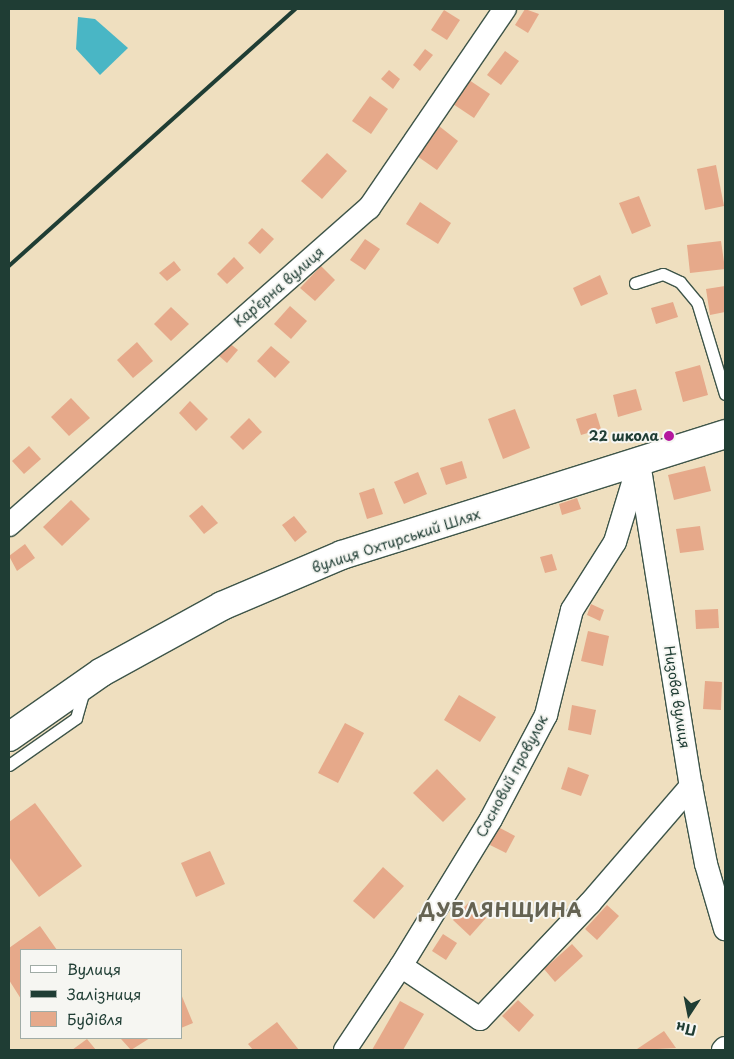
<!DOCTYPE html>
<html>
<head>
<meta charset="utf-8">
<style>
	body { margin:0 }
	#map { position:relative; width:734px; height:1059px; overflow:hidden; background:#efdfbf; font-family:"Playpen Sans",sans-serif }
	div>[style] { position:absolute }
	.water>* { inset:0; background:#49b6c5 }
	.building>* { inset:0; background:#e6a98a }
	.roads { filter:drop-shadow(1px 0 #3e5549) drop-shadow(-1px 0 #3e5549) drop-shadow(0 1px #3e5549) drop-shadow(0 -1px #3e5549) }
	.lane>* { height:11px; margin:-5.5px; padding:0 5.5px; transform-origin:5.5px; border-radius:5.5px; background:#fff }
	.street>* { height:22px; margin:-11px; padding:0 11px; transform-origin:11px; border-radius:11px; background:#fff }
	.secondary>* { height:28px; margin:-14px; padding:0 14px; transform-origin:14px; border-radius:14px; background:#fff }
	.rail>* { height:4px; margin:-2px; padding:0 2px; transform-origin:2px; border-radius:2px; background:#1f3d34 }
	.dots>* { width:14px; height:14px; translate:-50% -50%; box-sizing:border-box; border:2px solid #f6f6f2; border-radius:50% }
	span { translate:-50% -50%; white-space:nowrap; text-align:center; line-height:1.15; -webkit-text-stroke:4px #f6f6f2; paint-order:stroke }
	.street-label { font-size:14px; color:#1f3d34 }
	.poi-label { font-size:14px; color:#1f3d34; font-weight:700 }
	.right { translate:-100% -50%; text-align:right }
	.district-label { font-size:19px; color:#656352; font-weight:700; letter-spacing:1px }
	.frame { position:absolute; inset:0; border:10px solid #1f3d34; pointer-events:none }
	.legend { position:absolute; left:20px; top:949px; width:162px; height:90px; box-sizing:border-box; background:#f6f6f2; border:1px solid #a0aca6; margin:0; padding:6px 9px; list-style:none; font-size:15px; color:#1f3d34 }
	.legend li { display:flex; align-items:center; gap:10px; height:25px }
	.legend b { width:25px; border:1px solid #a0aca6 }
	.north { position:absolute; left:664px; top:989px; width:50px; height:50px; -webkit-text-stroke:4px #f6f6f2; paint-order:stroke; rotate:191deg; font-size:14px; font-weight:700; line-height:20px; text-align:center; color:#1f3d34 }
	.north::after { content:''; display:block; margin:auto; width:18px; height:22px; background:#1f3d34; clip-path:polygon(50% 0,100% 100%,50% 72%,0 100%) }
</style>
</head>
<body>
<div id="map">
	<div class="water">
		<i style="clip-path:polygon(78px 17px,95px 19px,128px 48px,100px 75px,76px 49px)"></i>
	</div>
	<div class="building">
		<i style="clip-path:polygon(525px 9px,539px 14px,528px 33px,515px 25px)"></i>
		<i style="clip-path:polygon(444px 10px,460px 20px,447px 40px,431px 30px)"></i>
		<i style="clip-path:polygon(425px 49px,433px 55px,420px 71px,413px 65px)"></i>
		<i style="clip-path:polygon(505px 51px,519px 61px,501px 85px,487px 75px)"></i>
		<i style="clip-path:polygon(389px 70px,400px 79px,393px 89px,381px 79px)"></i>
		<i style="clip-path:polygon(469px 80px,490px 94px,474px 118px,453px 104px)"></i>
		<i style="clip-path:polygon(370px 96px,388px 109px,371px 134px,352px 121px)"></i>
		<i style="clip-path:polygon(439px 126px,458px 141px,437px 170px,417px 156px)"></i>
		<i style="clip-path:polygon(327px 153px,347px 171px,322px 199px,301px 181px)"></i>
		<i style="clip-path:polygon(716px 165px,724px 206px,705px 210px,697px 169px)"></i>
		<i style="clip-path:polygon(639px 196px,651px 226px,632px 234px,619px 203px)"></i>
		<i style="clip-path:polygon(420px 202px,451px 223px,438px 244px,406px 224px)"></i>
		<i style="clip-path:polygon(262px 228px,274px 239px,260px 254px,248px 243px)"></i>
		<i style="clip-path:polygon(365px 239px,380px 249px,365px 270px,350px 260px)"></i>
		<i style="clip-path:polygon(721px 241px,725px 269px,690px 273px,687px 245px)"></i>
		<i style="clip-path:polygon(234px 257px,244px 268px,227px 284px,217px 274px)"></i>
		<i style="clip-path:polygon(174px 261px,181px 270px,167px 281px,159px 273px)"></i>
		<i style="clip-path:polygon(321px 266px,335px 280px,315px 301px,300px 288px)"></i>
		<i style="clip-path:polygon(600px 275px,608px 294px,581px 306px,573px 288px)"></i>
		<i style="clip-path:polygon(725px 286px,725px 312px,710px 315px,706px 289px)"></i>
		<i style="clip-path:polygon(673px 302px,678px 317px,656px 324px,651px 308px)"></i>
		<i style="clip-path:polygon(290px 306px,307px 321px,291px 339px,274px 324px)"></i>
		<i style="clip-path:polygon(171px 307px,189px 324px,171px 341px,154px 324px)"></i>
		<i style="clip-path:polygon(137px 342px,153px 361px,133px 378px,117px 360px)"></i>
		<i style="clip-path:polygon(228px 342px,238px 350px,227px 363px,218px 355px)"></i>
		<i style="clip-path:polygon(271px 346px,290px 362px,275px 378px,257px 361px)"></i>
		<i style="clip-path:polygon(700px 365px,708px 395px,683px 402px,675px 372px)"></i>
		<i style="clip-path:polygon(636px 389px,642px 410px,618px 417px,613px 395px)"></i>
		<i style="clip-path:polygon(71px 398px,90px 418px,69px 436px,51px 417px)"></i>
		<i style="clip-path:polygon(190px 401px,208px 419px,196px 431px,179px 413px)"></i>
		<i style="clip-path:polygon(515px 409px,530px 448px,503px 459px,488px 419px)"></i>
		<i style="clip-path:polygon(596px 413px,601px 429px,581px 435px,576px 419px)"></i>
		<i style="clip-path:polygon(249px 418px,262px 432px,243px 450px,230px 437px)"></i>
		<i style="clip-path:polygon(29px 446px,41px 459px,24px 474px,12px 461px)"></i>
		<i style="clip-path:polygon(462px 461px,467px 478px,446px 485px,440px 468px)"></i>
		<i style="clip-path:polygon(705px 466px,711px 491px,674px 500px,668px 475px)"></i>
		<i style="clip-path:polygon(418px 472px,427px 494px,404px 504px,394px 482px)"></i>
		<i style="clip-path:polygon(374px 488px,383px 514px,367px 519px,359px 493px)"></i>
		<i style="clip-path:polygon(577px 498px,581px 509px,562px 515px,559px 504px)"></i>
		<i style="clip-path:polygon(71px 500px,90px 519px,62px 546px,43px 527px)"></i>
		<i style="clip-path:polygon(202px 505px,218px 523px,204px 534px,189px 516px)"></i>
		<i style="clip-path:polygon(294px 516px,307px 532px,295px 542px,282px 525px)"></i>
		<i style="clip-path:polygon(700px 526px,704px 550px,680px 553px,676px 529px)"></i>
		<i style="clip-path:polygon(25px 544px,35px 558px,17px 571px,9px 556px)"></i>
		<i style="clip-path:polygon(552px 554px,557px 570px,545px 573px,540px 557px)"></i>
		<i style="clip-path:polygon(591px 604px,604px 610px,600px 621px,587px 615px)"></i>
		<i style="clip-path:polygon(718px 609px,719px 628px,696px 629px,695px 610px)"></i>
		<i style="clip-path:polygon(588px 631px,609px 636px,603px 666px,581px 661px)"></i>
		<i style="clip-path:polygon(705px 681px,722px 682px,721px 710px,703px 709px)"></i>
		<i style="clip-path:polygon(459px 695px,496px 717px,480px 742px,444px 720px)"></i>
		<i style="clip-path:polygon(572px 705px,596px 710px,591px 735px,568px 730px)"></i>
		<i style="clip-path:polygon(345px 723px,364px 733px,338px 783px,318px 773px)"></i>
		<i style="clip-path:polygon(568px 767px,589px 775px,581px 796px,561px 789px)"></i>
		<i style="clip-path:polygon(437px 769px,466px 799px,443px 822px,413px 793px)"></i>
		<i style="clip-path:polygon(35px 803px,82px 866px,39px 897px,9px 857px,9px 822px)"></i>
		<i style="clip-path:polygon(498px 827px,515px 836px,506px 853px,490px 845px)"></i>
		<i style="clip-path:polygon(210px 851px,225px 884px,196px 897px,181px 863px)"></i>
		<i style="clip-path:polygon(383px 867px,404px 886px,374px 919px,353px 901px)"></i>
		<i style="clip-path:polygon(469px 902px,486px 918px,470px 936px,453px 920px)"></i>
		<i style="clip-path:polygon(607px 905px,619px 916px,597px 940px,585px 929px)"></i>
		<i style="clip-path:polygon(40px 926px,57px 950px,21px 950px,21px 999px,9px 980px,9px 948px)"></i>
		<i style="clip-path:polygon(443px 934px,457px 943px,446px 960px,432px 951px)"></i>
		<i style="clip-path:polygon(572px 944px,583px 956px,555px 982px,544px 969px)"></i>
		<i style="clip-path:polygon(181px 994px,193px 1023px,181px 1028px)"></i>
		<i style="clip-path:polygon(518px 1000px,534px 1015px,519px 1032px,502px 1016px)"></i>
		<i style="clip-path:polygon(400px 1001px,424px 1014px,403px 1050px,372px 1050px)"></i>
		<i style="clip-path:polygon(277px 1022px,299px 1050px,253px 1050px,248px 1044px)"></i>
		<i style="clip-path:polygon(664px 1031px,676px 1048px,638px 1050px,637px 1049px)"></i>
		<i style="clip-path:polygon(123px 1038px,150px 1038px,131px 1050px,121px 1039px)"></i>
		<i style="clip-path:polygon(87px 1039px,96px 1050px,72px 1050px)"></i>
	</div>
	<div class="roads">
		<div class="lane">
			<i style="left:635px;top:283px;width:29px;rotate:-18deg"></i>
			<i style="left:663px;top:274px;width:19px;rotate:25deg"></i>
			<i style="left:680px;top:282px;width:26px;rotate:50deg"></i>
			<i style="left:697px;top:302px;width:96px;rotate:73.1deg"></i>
			<i style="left:9px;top:765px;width:82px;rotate:-35deg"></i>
			<i style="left:76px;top:718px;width:29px;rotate:-74deg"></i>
		</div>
		<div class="street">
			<i style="left:640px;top:469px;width:321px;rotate:80.9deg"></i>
			<i style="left:691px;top:786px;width:79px;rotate:79.1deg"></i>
			<i style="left:706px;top:864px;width:68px;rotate:73.7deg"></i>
			<i style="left:9px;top:525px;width:480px;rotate:-41.4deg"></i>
			<i style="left:369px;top:208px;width:241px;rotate:-55.7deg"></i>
			<i style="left:401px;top:966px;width:95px;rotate:33.9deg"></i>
			<i style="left:480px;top:1019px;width:160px;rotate:-46.5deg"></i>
			<i style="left:590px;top:903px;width:155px;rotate:-49.2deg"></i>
			<i style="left:345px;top:1050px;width:101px;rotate:-56.3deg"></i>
			<i style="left:401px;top:966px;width:172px;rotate:-58.5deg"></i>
			<i style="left:491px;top:819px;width:118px;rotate:-62.1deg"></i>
			<i style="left:546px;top:715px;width:108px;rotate:-76.1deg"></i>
			<i style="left:572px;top:610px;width:80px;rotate:-57.7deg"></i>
			<i style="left:615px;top:542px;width:83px;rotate:-73.1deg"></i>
			<i style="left:723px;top:1050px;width:3px;rotate:-45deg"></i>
		</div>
		<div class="secondary">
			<i style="left:9px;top:737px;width:113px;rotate:-35deg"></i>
			<i style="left:102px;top:672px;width:137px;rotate:-28.8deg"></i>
			<i style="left:222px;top:606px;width:130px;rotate:-23deg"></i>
			<i style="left:342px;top:555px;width:402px;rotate:-17.5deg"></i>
		</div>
	</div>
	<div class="rail">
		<i style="left:9px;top:266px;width:385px;rotate:-41.9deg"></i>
	</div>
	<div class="dots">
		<i style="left:669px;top:436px;background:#b5179e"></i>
	</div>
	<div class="street-label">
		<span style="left:279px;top:287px;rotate:-41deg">Карʼєрна вулиця</span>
		<span style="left:396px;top:541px;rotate:-18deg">вулиця Охтирський Шлях</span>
		<span style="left:677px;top:697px;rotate:81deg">Низова вулиця</span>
		<span style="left:512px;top:776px;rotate:-62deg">Сосновий провулок</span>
	</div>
	<div class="poi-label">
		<span class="right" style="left:659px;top:436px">22 школа</span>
	</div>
	<div class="district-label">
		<span style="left:501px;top:910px">ДУБЛЯНЩИНА</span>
	</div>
	<div class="frame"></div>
	<ul class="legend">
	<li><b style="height:6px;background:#fff"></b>Вулиця</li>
	<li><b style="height:6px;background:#1f3d34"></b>Залізниця</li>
	<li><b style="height:14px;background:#e6a98a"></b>Будівля</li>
	</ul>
	<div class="north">Пн</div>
</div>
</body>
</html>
